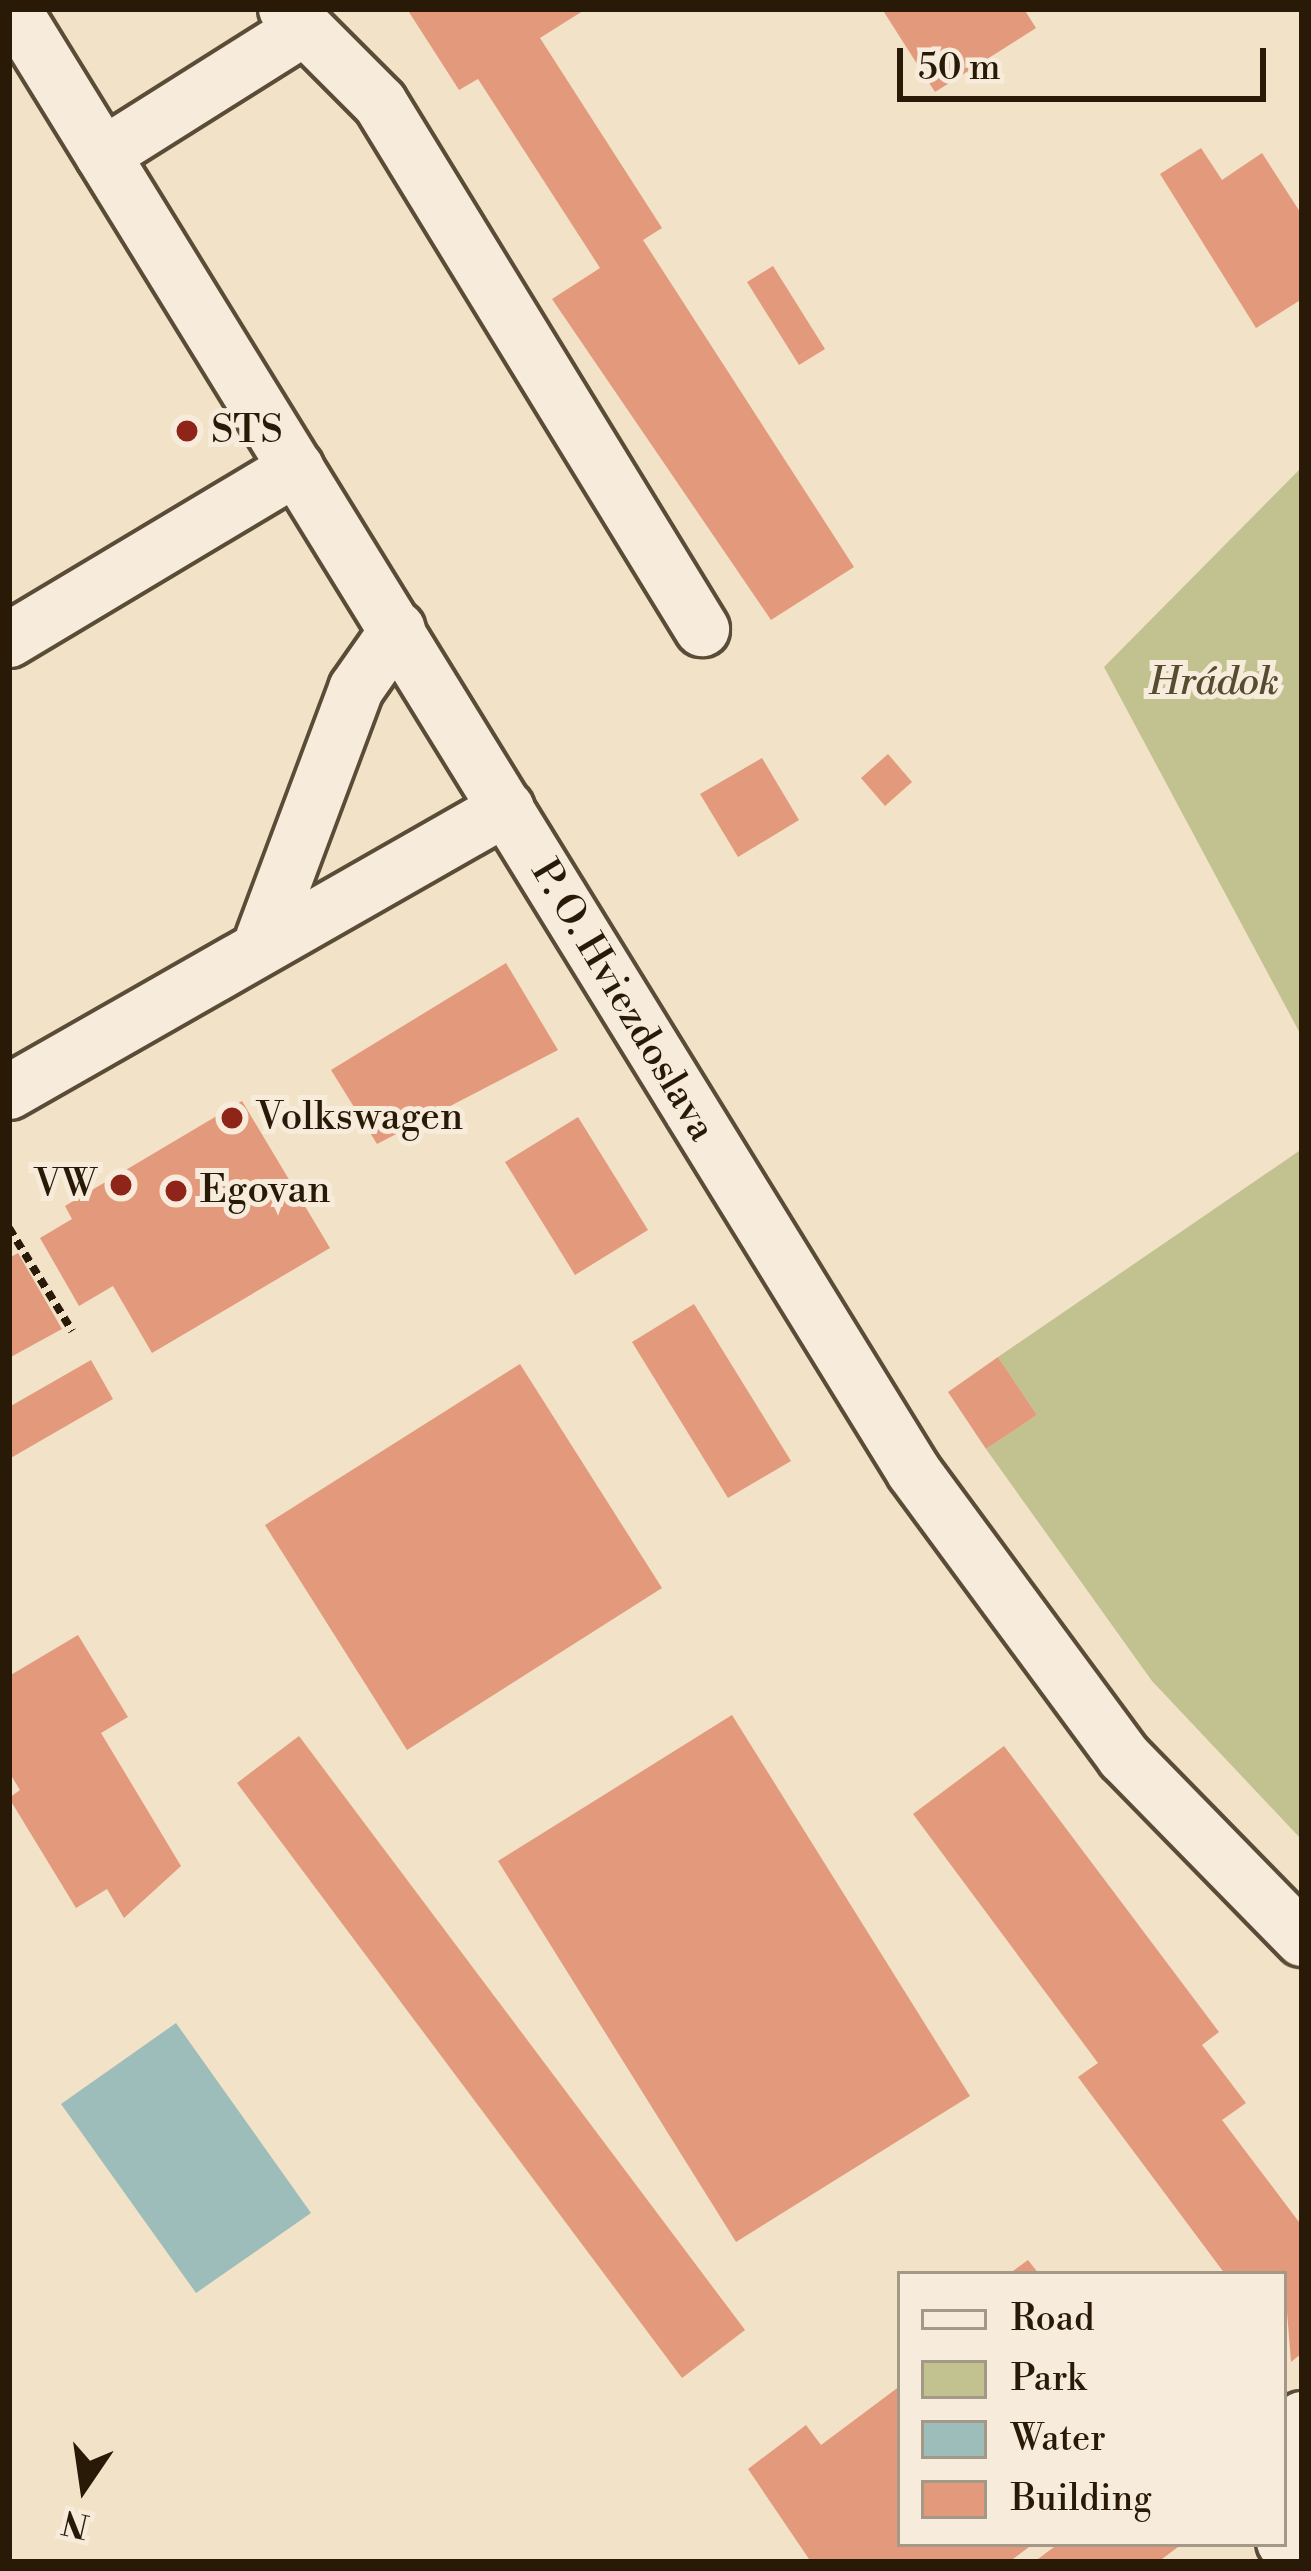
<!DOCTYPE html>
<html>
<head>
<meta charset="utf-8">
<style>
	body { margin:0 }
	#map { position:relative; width:1311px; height:2571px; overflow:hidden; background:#f2e2c7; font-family:"Libre Bodoni",serif }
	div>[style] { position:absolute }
	.green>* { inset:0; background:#c2c190 }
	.water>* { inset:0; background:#9cbdba }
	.building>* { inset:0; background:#e39a7c }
	.path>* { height:8px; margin-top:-4px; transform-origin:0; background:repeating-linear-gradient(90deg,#281a07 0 9px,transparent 0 15px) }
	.roads { filter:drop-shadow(3px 0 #5a4c37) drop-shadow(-3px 0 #5a4c37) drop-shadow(0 3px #5a4c37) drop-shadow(0 -3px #5a4c37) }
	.minor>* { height:54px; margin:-27px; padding:0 27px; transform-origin:27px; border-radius:27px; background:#f7ecdb }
	.dots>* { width:33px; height:33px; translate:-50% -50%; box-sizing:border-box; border:6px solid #f7ecdb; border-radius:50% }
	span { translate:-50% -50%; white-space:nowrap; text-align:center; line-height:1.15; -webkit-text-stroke:10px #f7ecdb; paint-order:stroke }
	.poi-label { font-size:39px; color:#281a07 }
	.left { translate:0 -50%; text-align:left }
	.right { translate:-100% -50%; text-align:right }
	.park-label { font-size:39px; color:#564c30; font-style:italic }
	.street-label { font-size:39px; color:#281a07 }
	.frame { position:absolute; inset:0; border:12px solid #281a07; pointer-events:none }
	.legend { position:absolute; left:897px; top:2271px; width:390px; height:276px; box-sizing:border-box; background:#f7ecdb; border:3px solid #a49886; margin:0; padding:15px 21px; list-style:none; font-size:36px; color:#281a07 }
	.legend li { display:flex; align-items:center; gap:24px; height:60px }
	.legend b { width:60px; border:3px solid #a49886 }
	.north { position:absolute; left:24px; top:2427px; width:120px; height:120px; -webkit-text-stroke:9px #f7ecdb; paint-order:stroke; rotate:193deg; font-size:33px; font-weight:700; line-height:48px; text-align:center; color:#281a07 }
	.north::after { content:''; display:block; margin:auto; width:42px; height:54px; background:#281a07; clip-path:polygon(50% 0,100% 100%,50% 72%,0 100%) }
	.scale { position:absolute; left:897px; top:48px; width:369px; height:54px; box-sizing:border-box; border:6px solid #281a07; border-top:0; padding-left:15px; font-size:36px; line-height:42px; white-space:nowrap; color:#281a07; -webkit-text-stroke:9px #f7ecdb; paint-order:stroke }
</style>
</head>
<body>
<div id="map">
	<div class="green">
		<i style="clip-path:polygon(1302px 467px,1302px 1037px,1104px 667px)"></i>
		<i style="clip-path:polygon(1302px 1149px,1302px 1840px,1152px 1681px,986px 1449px,1037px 1415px,998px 1357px)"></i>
	</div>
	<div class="water">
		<i style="clip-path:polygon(176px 2023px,311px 2213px,196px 2293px,61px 2104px)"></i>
	</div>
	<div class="building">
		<i style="clip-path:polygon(407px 9px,586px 9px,540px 38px,662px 228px,643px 240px,854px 567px,771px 620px,552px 299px,600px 268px,478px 79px,459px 90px)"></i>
		<i style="clip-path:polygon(882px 9px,1024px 9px,1036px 28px,935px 92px)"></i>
		<i style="clip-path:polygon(1201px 148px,1222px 180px,1262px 153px,1302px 215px,1302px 299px,1256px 328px,1160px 174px)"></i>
		<i style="clip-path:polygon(773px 266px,825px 349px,799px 365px,747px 282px)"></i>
		<i style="clip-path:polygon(888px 754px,912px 782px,885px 806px,861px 778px)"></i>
		<i style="clip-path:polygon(762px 758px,799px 820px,738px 857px,700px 794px)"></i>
		<i style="clip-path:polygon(506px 963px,558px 1050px,377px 1144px,331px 1070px)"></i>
		<i style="clip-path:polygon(242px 1101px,330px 1248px,152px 1353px,113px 1286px,79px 1306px,40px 1238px,72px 1219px,65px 1206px)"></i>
		<i style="clip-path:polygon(578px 1117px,648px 1230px,575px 1275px,505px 1162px)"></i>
		<i style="clip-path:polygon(18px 1253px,62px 1329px,9px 1358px,9px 1258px)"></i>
		<i style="clip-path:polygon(694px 1304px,791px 1461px,728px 1498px,632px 1342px)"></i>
		<i style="clip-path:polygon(998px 1357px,1037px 1415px,986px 1449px,948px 1392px)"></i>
		<i style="clip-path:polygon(91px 1360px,113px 1399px,9px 1459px,9px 1407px)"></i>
		<i style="clip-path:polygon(520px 1364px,662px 1588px,407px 1750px,265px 1525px)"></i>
		<i style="clip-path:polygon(78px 1635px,128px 1717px,101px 1733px,181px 1866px,124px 1918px,107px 1889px,76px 1908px,9px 1798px,20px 1790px,9px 1772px,9px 1676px)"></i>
		<i style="clip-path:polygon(732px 1715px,970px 2096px,736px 2242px,498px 1861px)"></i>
		<i style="clip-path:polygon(299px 1736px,745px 2330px,682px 2378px,237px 1783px)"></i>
		<i style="clip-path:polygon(1004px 1746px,1219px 2032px,1202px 2045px,1246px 2103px,1222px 2120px,1302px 2226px,1302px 2353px,1291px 2362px,1284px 2274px,1225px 2274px,1078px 2077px,1098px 2063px,913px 1814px)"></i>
		<i style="clip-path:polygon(1028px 2260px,1039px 2274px,1009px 2274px)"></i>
		<i style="clip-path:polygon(900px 2386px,900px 2544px,1033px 2544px,1009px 2562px,811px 2562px,748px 2469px,806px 2425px,821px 2445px)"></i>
		<i style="clip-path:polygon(1058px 2544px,1182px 2544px,1158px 2562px,1034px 2562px)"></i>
	</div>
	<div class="path">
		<i style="left:9px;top:1228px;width:121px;rotate:58.5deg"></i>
	</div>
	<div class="roads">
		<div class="minor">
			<i style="left:13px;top:9px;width:1718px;rotate:58.37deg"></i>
			<i style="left:914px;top:1472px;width:354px;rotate:53.6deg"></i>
			<i style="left:1124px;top:1757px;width:255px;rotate:45.6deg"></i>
			<i style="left:286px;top:9px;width:133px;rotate:45deg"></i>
			<i style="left:380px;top:103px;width:617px;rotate:58.53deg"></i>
			<i style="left:103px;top:155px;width:233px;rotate:-32.2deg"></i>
			<i style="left:9px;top:640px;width:335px;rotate:-30.9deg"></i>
			<i style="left:263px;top:938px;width:266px;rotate:-69.5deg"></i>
			<i style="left:356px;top:689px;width:73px;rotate:-55deg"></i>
			<i style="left:9px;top:1092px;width:573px;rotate:-29.7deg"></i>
			<i style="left:1302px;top:2419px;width:16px;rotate:142deg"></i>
			<i style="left:1289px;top:2429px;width:53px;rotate:75.7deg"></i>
			<i style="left:1284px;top:2542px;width:26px;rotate:-47deg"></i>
		</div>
	</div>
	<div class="dots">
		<i style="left:187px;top:431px;background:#8f2418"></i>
		<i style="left:232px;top:1118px;background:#8f2418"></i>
		<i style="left:121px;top:1185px;background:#8f2418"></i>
		<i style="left:176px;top:1191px;background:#8f2418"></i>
	</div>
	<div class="poi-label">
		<span class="left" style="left:211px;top:431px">STS</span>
		<span class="left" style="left:256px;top:1118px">Volkswagen</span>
		<span class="right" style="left:97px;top:1185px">VW</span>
		<span class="left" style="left:200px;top:1191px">Egovan</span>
	</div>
	<div class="park-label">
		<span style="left:1214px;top:683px">Hrádok</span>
	</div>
	<div class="street-label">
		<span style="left:622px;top:1001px;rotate:59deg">P. O. Hviezdoslava</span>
	</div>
	<div class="frame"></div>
	<ul class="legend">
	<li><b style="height:15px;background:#f7ecdb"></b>Road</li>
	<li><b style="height:33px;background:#c2c190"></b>Park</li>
	<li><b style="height:33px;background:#9cbdba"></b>Water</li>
	<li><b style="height:33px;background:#e39a7c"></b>Building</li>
	</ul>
	<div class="north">N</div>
	<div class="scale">50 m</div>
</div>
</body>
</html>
